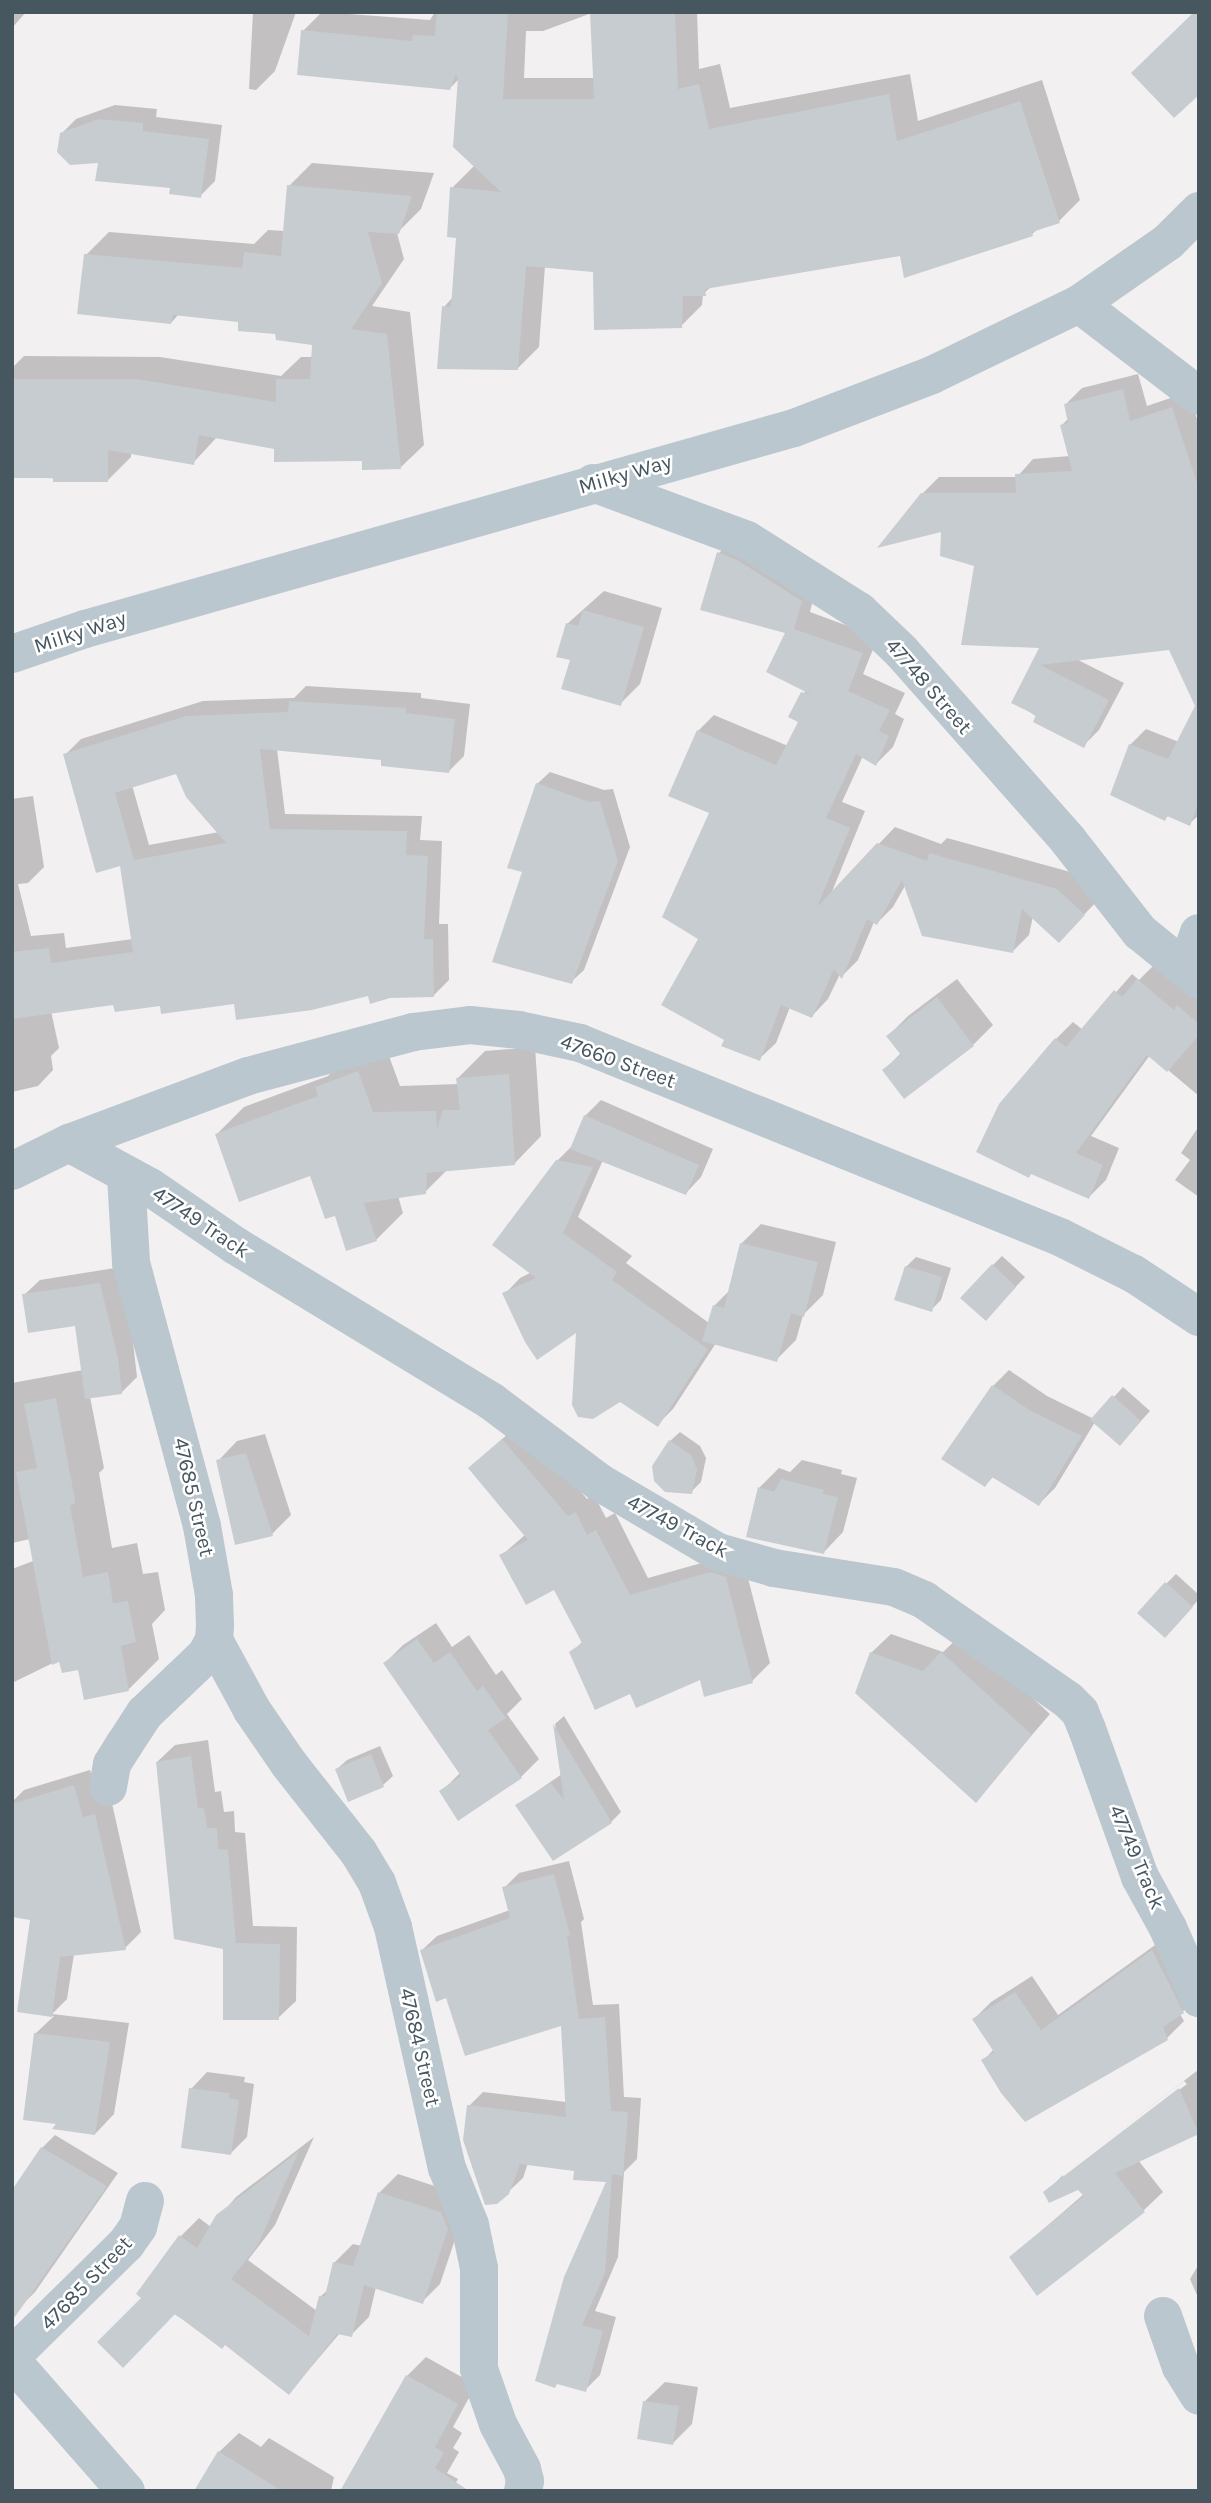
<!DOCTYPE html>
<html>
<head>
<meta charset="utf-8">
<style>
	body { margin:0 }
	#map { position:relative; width:1211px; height:2503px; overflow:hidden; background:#f3f0f1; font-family:Karla,sans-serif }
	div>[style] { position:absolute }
	.shadow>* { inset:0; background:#0003 }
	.building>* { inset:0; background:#c7ccd0 }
	.minor>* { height:38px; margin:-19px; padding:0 19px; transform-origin:19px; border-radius:19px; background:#bbc7ce }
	span { translate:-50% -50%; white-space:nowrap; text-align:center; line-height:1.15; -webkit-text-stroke:5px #fff; paint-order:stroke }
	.street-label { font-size:21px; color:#475760 }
	.frame { position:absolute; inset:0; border:14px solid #475760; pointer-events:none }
</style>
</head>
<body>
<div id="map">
	<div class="shadow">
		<i style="clip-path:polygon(12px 12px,26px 12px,12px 28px)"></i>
		<i style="clip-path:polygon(253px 12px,296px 12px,275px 71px,256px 90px,249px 89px)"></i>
		<i style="clip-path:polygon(evenodd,322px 12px,430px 20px,435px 12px,697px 12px,699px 69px,720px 64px,730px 108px,910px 74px,918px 121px,1042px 80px,1080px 200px,1059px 221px,1039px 228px,1032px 234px,712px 286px,703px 294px,702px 305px,681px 326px,595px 270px,545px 266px,539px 347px,517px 369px,444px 307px,453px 297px,458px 236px,452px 188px,475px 165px,460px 78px,450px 88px,303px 31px,322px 12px,592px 13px,595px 78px,524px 78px,526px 31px,543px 31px,592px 13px)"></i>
		<i style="clip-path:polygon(115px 105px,157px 109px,156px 117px,222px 125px,215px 181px,200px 196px,100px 161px,61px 134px,76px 119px)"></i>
		<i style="clip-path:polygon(312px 163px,434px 173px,421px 209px,397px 233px,404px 259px,372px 306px,410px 312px,424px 445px,401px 467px,364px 459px,217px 437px,193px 463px,131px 452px,131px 457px,108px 480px,12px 477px,12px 368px,24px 356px,160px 357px,281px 376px,301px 357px,313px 357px,314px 343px,240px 320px,179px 314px,171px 323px,86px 255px,109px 232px,254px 244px,268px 230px,285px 231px,289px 186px)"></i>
		<i style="clip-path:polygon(1138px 374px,1147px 406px,1188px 392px,1199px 425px,1199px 815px,1189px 824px,1169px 815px,1165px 819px,1130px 745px,1146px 729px,1179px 742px,1197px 706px,1170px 648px,1076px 659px,1124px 683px,1099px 730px,1083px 746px,1014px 702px,1042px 646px,976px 565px,943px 530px,922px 494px,939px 477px,1017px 477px,1033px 459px,1070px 456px,1062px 425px,1069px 418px,1066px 404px,1082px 388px)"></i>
		<i style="clip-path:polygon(735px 537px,817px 584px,810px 612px,878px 637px,863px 674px,905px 693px,895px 714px,904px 719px,893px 747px,876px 764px,863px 756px,842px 802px,865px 811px,831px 894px,895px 827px,941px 844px,947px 838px,1074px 873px,1100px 898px,1075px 924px,1033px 916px,1029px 935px,1012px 952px,906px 884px,893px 907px,877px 923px,874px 922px,858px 960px,842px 976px,840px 974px,828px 999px,812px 1016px,790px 1007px,776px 1043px,759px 1059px,726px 1039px,701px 939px,711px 812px,698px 731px,714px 715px,788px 746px,800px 722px,805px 690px,788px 632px,719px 553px)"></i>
		<i style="clip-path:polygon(604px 591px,662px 608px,640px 684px,620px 704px,572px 659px,567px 624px)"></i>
		<i style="clip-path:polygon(evenodd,306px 686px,421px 693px,421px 698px,470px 704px,464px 756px,449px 771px,383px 759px,277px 749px,285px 814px,422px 816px,420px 840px,442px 841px,439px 924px,448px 924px,449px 980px,434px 995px,369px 994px,235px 1002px,114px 1003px,51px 1011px,59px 1048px,51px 1056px,53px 1070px,38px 1086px,12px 1092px,12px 799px,33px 796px,44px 867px,28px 883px,18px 884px,31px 936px,64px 933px,66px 948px,133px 939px,122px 864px,65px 755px,81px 739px,203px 701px,294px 698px,306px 686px,177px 771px,219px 832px,149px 845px,132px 785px,177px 771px)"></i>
		<i style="clip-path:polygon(550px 772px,604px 790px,613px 789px,630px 847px,584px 970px,571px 982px,524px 871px,537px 784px)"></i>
		<i style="clip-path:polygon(1156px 963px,1199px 993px,1199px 1096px,1150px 1055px,1091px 1136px,1119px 1148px,1106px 1180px,1089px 1197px,1032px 1172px,1056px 1039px,1073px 1022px,1083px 1030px,1132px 974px,1139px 980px)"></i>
		<i style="clip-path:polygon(957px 979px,993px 1025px,973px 1045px,904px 1096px,884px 1070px,901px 1053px,888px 1036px,908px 1016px)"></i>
		<i style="clip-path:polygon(385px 1045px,400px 1086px,459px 1084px,458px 1078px,485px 1051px,535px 1047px,541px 1136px,514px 1164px,448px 1169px,425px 1192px,398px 1196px,403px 1213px,376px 1240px,336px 1214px,311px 1173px,217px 1134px,244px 1107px,328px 1076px,344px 1060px)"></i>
		<i style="clip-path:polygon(601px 1100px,713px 1149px,701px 1177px,686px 1193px,603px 1160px,578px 1217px,632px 1256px,626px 1263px,709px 1323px,714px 1306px,730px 1290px,741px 1244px,761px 1224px,836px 1242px,823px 1295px,803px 1315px,796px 1340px,776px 1360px,716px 1343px,673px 1409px,657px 1425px,578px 1329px,505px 1294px,520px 1278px,532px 1272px,557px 1161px,573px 1145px,585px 1116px)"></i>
		<i style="clip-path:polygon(1199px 1126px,1199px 1197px,1175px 1180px,1190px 1160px,1181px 1153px)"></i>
		<i style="clip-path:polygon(1002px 1256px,1025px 1277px,995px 1309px,993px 1265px)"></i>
		<i style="clip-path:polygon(916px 1257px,951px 1268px,941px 1300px,931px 1310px,906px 1267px)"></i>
		<i style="clip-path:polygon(115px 1268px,133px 1342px,137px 1377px,121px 1393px,90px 1397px,104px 1468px,99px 1473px,112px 1548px,137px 1543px,143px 1574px,158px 1572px,165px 1610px,152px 1624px,159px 1659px,129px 1689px,61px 1659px,12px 1683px,12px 1569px,41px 1558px,35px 1538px,12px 1543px,12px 1383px,83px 1370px,77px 1324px,24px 1295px,40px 1280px)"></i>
		<i style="clip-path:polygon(1009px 1370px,1047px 1396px,1094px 1419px,1123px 1387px,1150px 1411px,1129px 1434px,1095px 1422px,1055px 1488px,1039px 1504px,994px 1476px,985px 1485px,993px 1386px)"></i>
		<i style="clip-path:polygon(521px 1422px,587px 1499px,594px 1495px,606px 1518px,615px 1513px,648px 1578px,730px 1555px,743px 1559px,770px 1663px,752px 1681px,701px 1678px,571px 1653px,583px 1641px,555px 1588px,501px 1556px,526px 1534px,470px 1468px)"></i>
		<i style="clip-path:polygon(680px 1432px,700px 1446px,706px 1458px,701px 1482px,691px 1492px,670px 1441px)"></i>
		<i style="clip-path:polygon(265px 1434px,291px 1515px,272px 1534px,218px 1461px,237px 1441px)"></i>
		<i style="clip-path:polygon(802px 1460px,842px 1470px,841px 1474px,857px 1478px,843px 1532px,824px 1552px,748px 1536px,760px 1487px,779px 1468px,790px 1472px)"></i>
		<i style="clip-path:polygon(1176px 1574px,1199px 1595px,1199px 1599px,1175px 1626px,1166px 1584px)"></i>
		<i style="clip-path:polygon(436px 1623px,452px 1647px,469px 1635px,496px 1675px,502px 1670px,522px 1699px,507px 1714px,539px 1759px,521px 1777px,441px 1792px,461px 1772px,385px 1663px,403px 1645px)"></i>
		<i style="clip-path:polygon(891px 1634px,943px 1652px,962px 1634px,1050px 1714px,976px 1800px,871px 1653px)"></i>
		<i style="clip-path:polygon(564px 1716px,621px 1812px,611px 1822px,517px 1805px,562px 1774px,555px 1724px)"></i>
		<i style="clip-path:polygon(208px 1740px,215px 1792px,221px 1791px,224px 1812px,234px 1811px,235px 1832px,245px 1833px,253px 1926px,297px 1927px,296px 2001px,278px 2018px,225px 1948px,157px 1762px,175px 1745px)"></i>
		<i style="clip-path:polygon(380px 1746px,393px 1776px,383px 1785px,337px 1769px,347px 1760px)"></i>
		<i style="clip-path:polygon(90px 1770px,99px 1802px,111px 1799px,141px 1932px,125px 1948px,74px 1954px,67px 1999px,52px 2014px,129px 2023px,114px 2114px,95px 2134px,59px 2122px,35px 2034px,54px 2016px,19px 2011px,32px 1918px,12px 1916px,12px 1802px,24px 1790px)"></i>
		<i style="clip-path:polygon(569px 1861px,584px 1919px,581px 1922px,593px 2005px,619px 2004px,624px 2097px,641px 2098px,637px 2159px,624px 2172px,618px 2257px,595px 2311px,616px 2317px,600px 2375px,585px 2390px,558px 2382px,609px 2180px,576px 2169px,528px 2163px,523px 2178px,507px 2193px,486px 2203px,465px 2140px,469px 2106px,483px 2092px,566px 2102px,562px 2023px,448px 1996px,422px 1950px,437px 1936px,510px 1910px,504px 1888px,519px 1873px)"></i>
		<i style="clip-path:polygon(1169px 1935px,1199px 1996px,1180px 2014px,1184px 2021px,1167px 2038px,984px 2060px,994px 2049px,974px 2019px,991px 2002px,1032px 1976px,1058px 2015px)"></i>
		<i style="clip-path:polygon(1198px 2070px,1199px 2132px,1138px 2160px,1163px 2192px,1144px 2210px,1038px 2294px,1011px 2257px,1084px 2194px,1079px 2187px,1045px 2193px,1063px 2175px,1063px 2179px,1187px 2084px,1184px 2081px,1063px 2174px)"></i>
		<i style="clip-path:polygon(207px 2072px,245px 2077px,244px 2082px,254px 2084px,247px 2137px,231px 2153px,191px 2089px)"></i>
		<i style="clip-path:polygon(55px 2135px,118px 2173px,35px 2292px,23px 2304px,42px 2148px)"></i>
		<i style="clip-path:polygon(314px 2137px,275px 2225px,248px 2260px,317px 2311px,321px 2296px,329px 2289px,334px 2263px,353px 2244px,362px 2246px,380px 2192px,398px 2174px,459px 2194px,465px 2210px,440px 2284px,422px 2302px,376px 2287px,369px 2317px,351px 2335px,340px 2333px,289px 2393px,226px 2343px,138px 2294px,181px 2236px,199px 2218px,211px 2227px,236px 2197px)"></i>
		<i style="clip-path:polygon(1199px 2264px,1199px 2300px,1190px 2279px)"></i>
		<i style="clip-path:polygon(426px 2357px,476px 2385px,453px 2427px,462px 2433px,453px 2448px,459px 2452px,447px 2473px,458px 2479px,451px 2491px,342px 2491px,407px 2376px)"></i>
		<i style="clip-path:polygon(665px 2382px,698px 2387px,692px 2424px,673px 2443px,645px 2401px)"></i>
		<i style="clip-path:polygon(239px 2433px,261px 2447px,269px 2438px,334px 2477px,331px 2491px,196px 2491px,219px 2452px)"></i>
	</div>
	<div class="building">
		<i style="clip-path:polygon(437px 12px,508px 12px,503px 99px,594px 99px,590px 12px,675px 12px,678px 89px,699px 84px,709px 129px,889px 94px,897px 141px,1020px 101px,1060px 223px,1032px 232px,1033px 236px,904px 278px,900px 256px,705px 289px,706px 296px,683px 296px,682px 328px,594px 330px,593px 272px,526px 266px,518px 370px,437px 369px,442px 306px,451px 307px,456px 238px,447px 237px,450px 187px,501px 192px,453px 147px,458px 77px,455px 76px,450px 90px,297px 75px,301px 30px,412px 41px,413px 35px,435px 36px)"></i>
		<i style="clip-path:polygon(1194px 12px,1199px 12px,1199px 95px,1174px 118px,1131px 73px)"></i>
		<i style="clip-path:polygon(99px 119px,143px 123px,143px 131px,209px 139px,201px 198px,169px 194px,170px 188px,95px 181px,98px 163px,70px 165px,57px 152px,60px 133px)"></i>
		<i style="clip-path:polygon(287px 185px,412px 196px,399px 234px,368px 232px,382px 283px,351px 329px,387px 334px,401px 469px,362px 470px,362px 461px,274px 462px,274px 449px,199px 435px,194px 465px,108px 450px,108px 482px,53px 482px,53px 478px,12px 478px,12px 379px,136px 379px,276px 402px,276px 379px,310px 379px,312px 345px,276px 340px,275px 334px,238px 331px,238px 322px,173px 315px,171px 324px,77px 314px,84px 254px,242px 268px,244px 252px,281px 256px)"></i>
		<i style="clip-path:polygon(1123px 389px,1130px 421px,1172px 407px,1199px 489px,1199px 802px,1190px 826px,1167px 816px,1165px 821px,1110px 795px,1129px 744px,1168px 759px,1195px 706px,1169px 650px,1040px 665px,1109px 700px,1084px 748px,1033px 722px,1036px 715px,1011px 703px,1039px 648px,961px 645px,974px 566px,940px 556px,941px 532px,877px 548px,921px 493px,1016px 493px,1015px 474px,1072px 471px,1060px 425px,1068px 423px,1064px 404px)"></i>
		<i style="clip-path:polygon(717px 552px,737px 560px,802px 601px,794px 629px,863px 653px,848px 691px,890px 710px,879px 731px,889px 736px,876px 766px,856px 754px,826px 818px,850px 828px,817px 907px,877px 843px,927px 861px,929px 853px,1057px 889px,1085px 915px,1059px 943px,1022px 909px,1013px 953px,922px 936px,902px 880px,877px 925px,867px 919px,842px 979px,834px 969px,812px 1018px,781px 1005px,760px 1061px,721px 1046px,724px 1040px,661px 1005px,698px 939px,662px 917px,709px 813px,668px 796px,697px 730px,776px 765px,798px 722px,788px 717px,801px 692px,812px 695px,766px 672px,785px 633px,700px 610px)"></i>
		<i style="clip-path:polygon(583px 610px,644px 627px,621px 706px,561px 689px,570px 660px,556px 657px,566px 623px,578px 626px)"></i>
		<i style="clip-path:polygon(evenodd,289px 701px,406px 708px,406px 713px,455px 719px,449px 773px,381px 766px,381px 760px,260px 749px,270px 829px,407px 831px,406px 855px,428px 856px,424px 939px,433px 939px,434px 997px,390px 998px,370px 1004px,368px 996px,312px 1010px,236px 1020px,234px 1004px,161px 1014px,160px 1006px,115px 1012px,113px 1005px,12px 1019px,12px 952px,49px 948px,51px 963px,133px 952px,120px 866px,96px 873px,63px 754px,186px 716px,288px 712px,289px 701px,176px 774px,186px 797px,226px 843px,134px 860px,115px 793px,176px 774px)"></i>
		<i style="clip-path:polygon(536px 783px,590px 802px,600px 801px,618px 861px,572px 984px,492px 962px,522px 872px,507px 868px)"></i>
		<i style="clip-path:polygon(1137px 979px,1174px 1010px,1177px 1005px,1199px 1024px,1199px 1035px,1167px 1072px,1147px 1055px,1076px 1153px,1103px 1165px,1089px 1199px,1031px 1174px,1029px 1178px,976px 1152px,999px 1104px,1055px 1038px,1066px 1047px,1114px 990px,1122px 997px)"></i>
		<i style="clip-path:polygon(937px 997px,974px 1046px,904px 1099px,882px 1070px,901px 1055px,886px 1036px)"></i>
		<i style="clip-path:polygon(358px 1071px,373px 1112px,436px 1111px,437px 1129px,443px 1110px,460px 1110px,456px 1078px,509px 1074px,515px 1165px,427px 1173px,426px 1194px,364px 1203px,377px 1241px,346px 1251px,335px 1216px,325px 1219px,310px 1176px,239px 1202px,215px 1134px,318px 1096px,315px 1087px)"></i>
		<i style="clip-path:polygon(584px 1115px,699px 1165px,686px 1195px,570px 1149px)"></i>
		<i style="clip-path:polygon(556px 1160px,593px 1167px,563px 1233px,617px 1272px,612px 1280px,708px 1349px,658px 1427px,620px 1402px,593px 1419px,578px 1417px,572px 1405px,576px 1333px,537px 1360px,525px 1342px,502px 1293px,536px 1278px,492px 1245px)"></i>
		<i style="clip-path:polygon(740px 1243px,818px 1262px,804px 1317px,791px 1313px,777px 1362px,702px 1341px,713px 1305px,724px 1308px)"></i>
		<i style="clip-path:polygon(992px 1264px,1016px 1287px,986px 1321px,960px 1298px)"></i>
		<i style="clip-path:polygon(905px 1266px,942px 1277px,932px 1312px,894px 1300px)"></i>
		<i style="clip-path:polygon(100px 1283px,118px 1358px,122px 1394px,85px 1399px,75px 1326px,28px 1333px,22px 1294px)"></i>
		<i style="clip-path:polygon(992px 1385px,1031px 1411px,1082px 1436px,1039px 1506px,992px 1477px,985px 1487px,941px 1459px)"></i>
		<i style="clip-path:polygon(1112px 1395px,1141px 1421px,1120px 1446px,1090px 1420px)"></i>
		<i style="clip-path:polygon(56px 1398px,75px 1500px,75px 1504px,70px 1505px,83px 1577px,108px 1572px,113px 1603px,128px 1601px,136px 1642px,121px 1646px,129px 1691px,84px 1700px,78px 1670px,62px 1673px,59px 1662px,52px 1665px,16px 1472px,37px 1468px,24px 1404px)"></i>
		<i style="clip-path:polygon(502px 1439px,568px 1516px,576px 1512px,587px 1535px,596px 1530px,630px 1595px,710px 1572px,726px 1577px,753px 1683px,704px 1697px,700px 1680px,636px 1708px,630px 1694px,595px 1710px,569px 1652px,582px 1643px,554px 1590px,526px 1605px,499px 1555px,528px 1540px,468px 1468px)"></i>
		<i style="clip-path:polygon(669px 1440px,691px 1455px,697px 1469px,692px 1494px,665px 1492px,654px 1481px,652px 1466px)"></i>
		<i style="clip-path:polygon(246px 1453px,273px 1536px,235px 1545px,216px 1460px)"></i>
		<i style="clip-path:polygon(781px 1479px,824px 1490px,823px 1494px,838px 1497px,824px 1554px,746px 1537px,758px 1487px,774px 1492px)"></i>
		<i style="clip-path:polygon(1165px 1582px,1193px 1607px,1165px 1638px,1137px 1613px)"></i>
		<i style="clip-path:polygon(417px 1639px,434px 1663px,450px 1652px,477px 1691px,483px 1686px,506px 1718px,488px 1730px,522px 1778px,458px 1821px,439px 1791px,461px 1776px,383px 1663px)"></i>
		<i style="clip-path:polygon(870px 1652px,923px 1671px,941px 1652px,1032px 1735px,976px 1803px,855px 1693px)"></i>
		<i style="clip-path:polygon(553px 1724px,612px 1823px,553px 1861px,515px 1805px,551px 1783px,564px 1800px)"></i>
		<i style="clip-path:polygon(371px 1754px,384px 1787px,348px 1802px,335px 1769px)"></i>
		<i style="clip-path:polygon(191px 1756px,198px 1808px,204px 1808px,207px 1828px,217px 1828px,218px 1849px,228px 1850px,236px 1943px,280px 1944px,279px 2020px,223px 2020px,223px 1949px,174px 1939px,156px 1762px)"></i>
		<i style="clip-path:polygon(74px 1785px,83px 1817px,95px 1814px,126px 1950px,60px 1957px,52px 2017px,17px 2012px,30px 1920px,12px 1917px,12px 1804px)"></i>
		<i style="clip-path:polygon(554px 1874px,570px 1935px,567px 1936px,579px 2019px,605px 2017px,611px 2111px,628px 2112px,623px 2176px,612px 2174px,605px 2273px,582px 2325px,603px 2331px,586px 2392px,557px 2384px,555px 2388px,535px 2381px,564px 2277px,606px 2182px,573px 2180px,574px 2171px,520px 2164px,509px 2194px,497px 2204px,485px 2205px,463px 2140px,467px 2105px,566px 2117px,561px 2026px,465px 2056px,446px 1998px,436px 2002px,420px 1950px,510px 1918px,502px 1887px)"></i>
		<i style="clip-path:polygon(1152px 1950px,1184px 2013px,1163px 2027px,1168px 2040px,1025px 2122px,1001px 2093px,981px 2060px,994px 2052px,972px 2019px,1015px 1992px,1041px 2030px)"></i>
		<i style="clip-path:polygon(34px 2033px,110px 2042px,95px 2135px,52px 2129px,56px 2124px,23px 2120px)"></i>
		<i style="clip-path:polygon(189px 2088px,229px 2093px,229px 2098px,239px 2100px,231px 2155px,181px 2148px)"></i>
		<i style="clip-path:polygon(1179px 2088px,1199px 2134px,1115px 2173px,1145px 2212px,1037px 2296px,1009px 2257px,1084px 2196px,1078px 2190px,1049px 2203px,1043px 2192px)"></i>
		<i style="clip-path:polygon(41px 2147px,107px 2186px,12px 2321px,12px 2190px)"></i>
		<i style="clip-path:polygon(299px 2151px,258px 2245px,231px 2279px,309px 2336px,319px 2296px,325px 2296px,333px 2262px,353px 2266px,378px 2192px,441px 2212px,448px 2229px,423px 2304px,364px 2285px,352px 2337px,337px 2334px,289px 2395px,225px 2345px,222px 2349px,175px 2314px,123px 2368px,97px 2342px,141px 2298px,136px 2294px,179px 2235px,197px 2248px,216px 2215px)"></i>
		<i style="clip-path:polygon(406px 2375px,458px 2404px,435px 2447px,444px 2453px,435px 2468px,469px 2491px,340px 2491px)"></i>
		<i style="clip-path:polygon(643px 2401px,679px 2406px,673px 2445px,637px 2439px)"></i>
		<i style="clip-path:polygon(218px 2451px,282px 2491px,194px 2491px)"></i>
	</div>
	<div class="minor">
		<i style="left:1079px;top:304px;width:151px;rotate:37.5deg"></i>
		<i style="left:593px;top:483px;width:164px;rotate:20.3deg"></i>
		<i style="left:747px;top:540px;width:133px;rotate:32.4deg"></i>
		<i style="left:859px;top:611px;width:58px;rotate:43.6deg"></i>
		<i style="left:901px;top:651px;width:252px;rotate:48.5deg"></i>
		<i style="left:1068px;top:840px;width:117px;rotate:52deg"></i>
		<i style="left:1140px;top:932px;width:76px;rotate:39.1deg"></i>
		<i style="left:12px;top:654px;width:77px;rotate:-18.9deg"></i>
		<i style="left:85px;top:629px;width:737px;rotate:-15.83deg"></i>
		<i style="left:794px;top:428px;width:148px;rotate:-21deg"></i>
		<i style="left:932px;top:375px;width:163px;rotate:-25.8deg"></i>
		<i style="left:1079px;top:304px;width:108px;rotate:-34.9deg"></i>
		<i style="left:1168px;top:242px;width:44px;rotate:-45deg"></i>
		<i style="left:1186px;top:970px;width:39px;rotate:-71deg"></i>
		<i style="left:69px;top:1143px;width:92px;rotate:28.5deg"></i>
		<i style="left:150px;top:1187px;width:104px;rotate:34.5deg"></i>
		<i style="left:236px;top:1246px;width:298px;rotate:31.3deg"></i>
		<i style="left:491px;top:1401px;width:135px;rotate:36.9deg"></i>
		<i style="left:599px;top:1482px;width:138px;rotate:30.5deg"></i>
		<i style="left:718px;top:1552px;width:58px;rotate:15.9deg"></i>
		<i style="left:774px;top:1568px;width:121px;rotate:9deg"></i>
		<i style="left:894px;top:1587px;width:33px;rotate:23deg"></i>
		<i style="left:924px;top:1600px;width:175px;rotate:34.8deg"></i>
		<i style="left:1068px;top:1700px;width:17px;rotate:45deg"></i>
		<i style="left:1080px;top:1712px;width:18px;rotate:68deg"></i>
		<i style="left:1087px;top:1729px;width:157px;rotate:70.3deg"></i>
		<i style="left:1140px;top:1877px;width:58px;rotate:61.2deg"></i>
		<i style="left:1168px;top:1928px;width:77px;rotate:66.1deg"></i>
		<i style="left:12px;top:1171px;width:64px;rotate:-26.2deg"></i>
		<i style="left:69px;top:1143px;width:191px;rotate:-20.5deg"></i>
		<i style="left:248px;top:1076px;width:171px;rotate:-14.9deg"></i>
		<i style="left:413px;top:1032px;width:57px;rotate:-7deg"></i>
		<i style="left:470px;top:1025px;width:49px;rotate:5.8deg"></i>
		<i style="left:519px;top:1030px;width:62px;rotate:12deg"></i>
		<i style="left:580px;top:1043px;width:518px;rotate:22.01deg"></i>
		<i style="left:1060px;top:1237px;width:83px;rotate:26.6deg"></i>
		<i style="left:1134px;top:1274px;width:78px;rotate:33.5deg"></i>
		<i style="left:214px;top:1640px;width:80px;rotate:61.5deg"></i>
		<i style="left:252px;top:1710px;width:65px;rotate:55.6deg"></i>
		<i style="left:289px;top:1764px;width:113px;rotate:51.8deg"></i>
		<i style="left:359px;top:1853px;width:35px;rotate:59deg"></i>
		<i style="left:377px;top:1883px;width:47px;rotate:70deg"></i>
		<i style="left:393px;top:1927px;width:247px;rotate:77.4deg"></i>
		<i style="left:447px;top:2168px;width:61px;rotate:68deg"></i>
		<i style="left:470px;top:2225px;width:44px;rotate:78.2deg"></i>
		<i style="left:479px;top:2268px;width:101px;rotate:90deg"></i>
		<i style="left:479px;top:2369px;width:58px;rotate:70.9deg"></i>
		<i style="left:498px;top:2424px;width:51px;rotate:61.9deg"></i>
		<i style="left:522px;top:2469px;width:12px;rotate:76deg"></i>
		<i style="left:525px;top:2481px;width:10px;rotate:101deg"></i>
		<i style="left:108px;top:1787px;width:23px;rotate:-80deg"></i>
		<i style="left:112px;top:1764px;width:22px;rotate:-58deg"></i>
		<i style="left:124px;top:1745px;width:38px;rotate:-57deg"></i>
		<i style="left:145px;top:1713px;width:84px;rotate:-43.6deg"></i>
		<i style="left:206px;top:1655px;width:17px;rotate:-62deg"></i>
		<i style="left:214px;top:1640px;width:14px;rotate:-86deg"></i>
		<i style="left:215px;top:1626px;width:31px;rotate:-92deg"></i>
		<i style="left:214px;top:1595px;width:70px;rotate:-99.9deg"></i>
		<i style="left:202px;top:1526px;width:273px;rotate:-105.1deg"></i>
		<i style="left:131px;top:1262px;width:87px;rotate:-93.3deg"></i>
		<i style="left:1163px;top:2316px;width:54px;rotate:70.6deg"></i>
		<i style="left:1181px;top:2367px;width:34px;rotate:58deg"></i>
		<i style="left:12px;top:2356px;width:160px;rotate:-44.5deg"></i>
		<i style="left:126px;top:2244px;width:21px;rotate:-55deg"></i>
		<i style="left:138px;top:2227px;width:27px;rotate:-75deg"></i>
		<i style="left:12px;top:2361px;width:173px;rotate:48.8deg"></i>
	</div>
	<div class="street-label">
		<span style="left:625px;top:474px;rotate:-16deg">Milky Way</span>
		<span style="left:80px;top:632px;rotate:-18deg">Milky Way</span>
		<span style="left:929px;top:686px;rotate:49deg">47748 Street</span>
		<span style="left:618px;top:1061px;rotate:20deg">47660 Street</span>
		<span style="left:201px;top:1222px;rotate:34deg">47749 Track</span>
		<span style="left:194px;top:1497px;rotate:77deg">47685 Street</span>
		<span style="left:678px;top:1526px;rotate:28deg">47749 Track</span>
		<span style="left:1137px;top:1857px;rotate:67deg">47749 Track</span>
		<span style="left:420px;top:2047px;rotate:77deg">47684 Street</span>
		<span style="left:86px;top:2283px;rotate:-46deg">47685 Street</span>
	</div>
	<div class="frame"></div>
</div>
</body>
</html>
